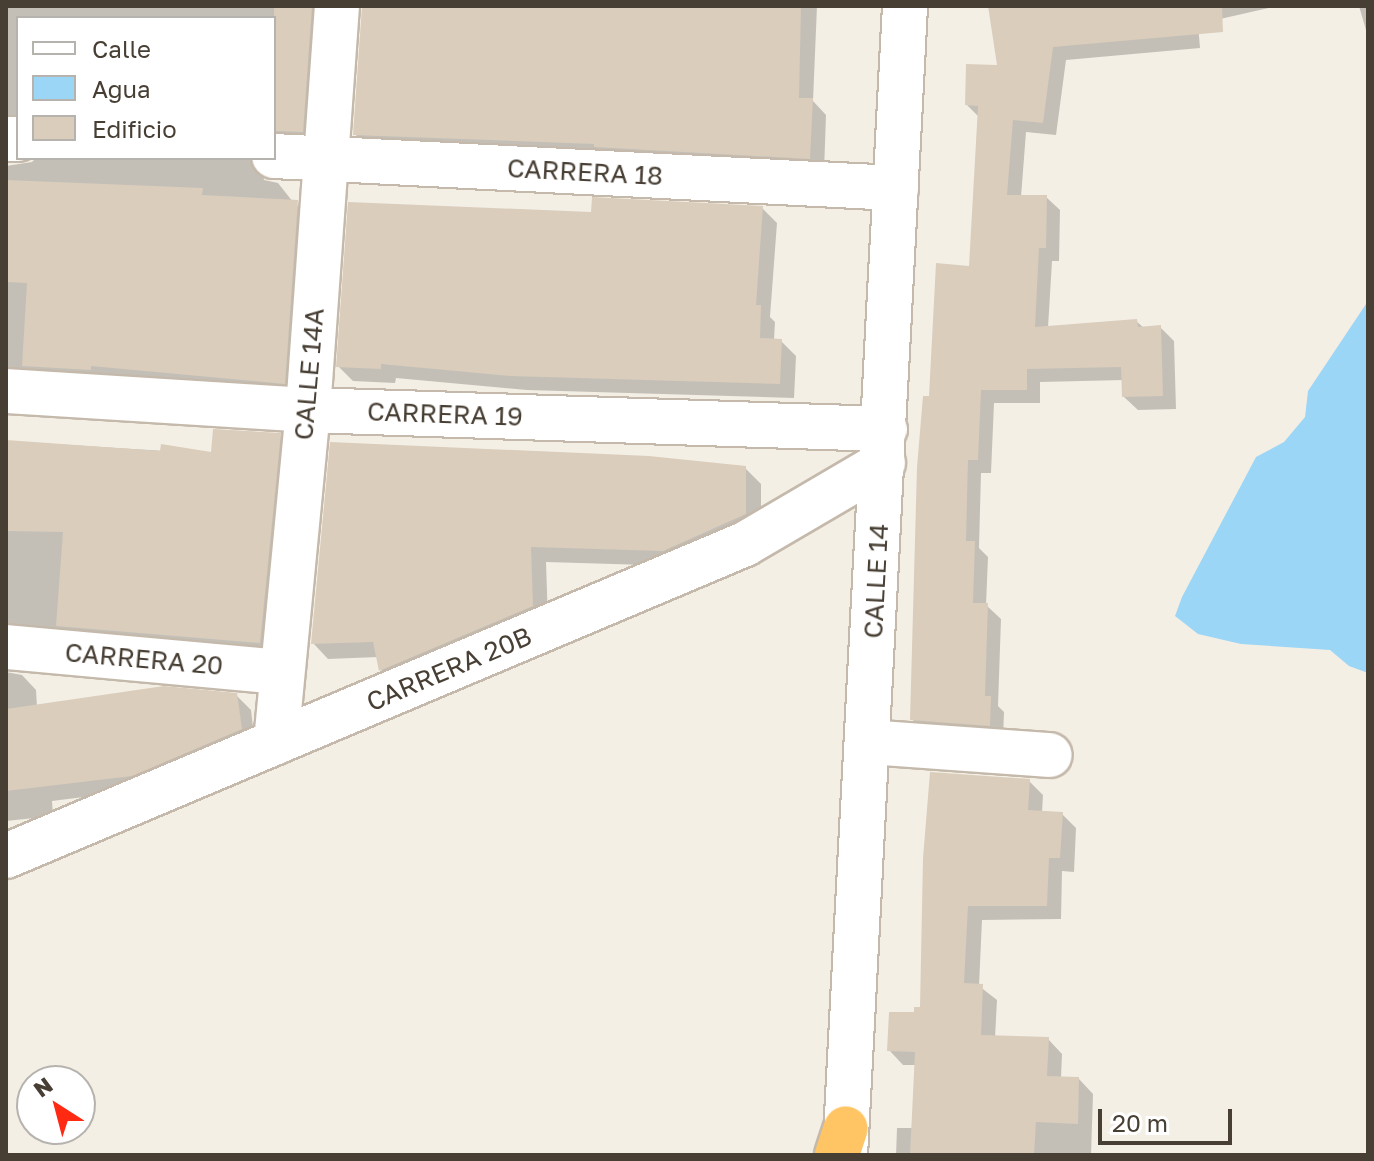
<!DOCTYPE html>
<html>
<head>
<meta charset="utf-8">
<style>
	body { margin:0 }
	#map { position:relative; width:1374px; height:1161px; overflow:hidden; background:#f4efe5; font-family:"Golos Text",sans-serif }
	div>[style] { position:absolute }
	.water>* { inset:0; background:#9bd6f7 }
	.shadow>* { inset:0; background:#0003 }
	.building>* { inset:0; background:#dacdbc }
	.roads { filter:drop-shadow(2px 0 #c4b9aa) drop-shadow(-2px 0 #c4b9aa) drop-shadow(0 2px #c4b9aa) drop-shadow(0 -2px #c4b9aa) }
	.minor>* { height:44px; margin:-22px; padding:0 22px; transform-origin:22px; border-radius:22px; background:#fff }
	.highway>* { height:44px; margin:-22px; padding:0 22px; transform-origin:22px; border-radius:22px; background:#ffc565 }
	span { translate:-50% -50%; white-space:nowrap; text-align:center; line-height:1.15; -webkit-text-stroke:6px #fff; paint-order:stroke }
	.street-label { font-size:26px; color:#483f34 }
	.frame { position:absolute; inset:0; border:8px solid #483f34; pointer-events:none }
	.legend { position:absolute; left:16px; top:16px; width:260px; height:144px; box-sizing:border-box; background:#fff; border:2px solid #b6b2ae; margin:0; padding:10px 14px; list-style:none; font-size:24px; color:#483f34 }
	.legend li { display:flex; align-items:center; gap:16px; height:40px }
	.legend b { width:40px; border:2px solid #b6b2ae }
	.north { position:absolute; left:16px; top:1065px; width:80px; height:80px; box-sizing:border-box; background:#fff; border:2px solid #b6b2ae; border-radius:50%; rotate:324deg; font-size:22px; font-weight:700; line-height:32px; text-align:center; color:#483f34 }
	.north::after { content:''; display:block; margin:auto; width:28px; height:36px; background:#ff2a11; clip-path:polygon(50% 0,100% 100%,50% 72%,0 100%) }
	.scale { position:absolute; left:1098px; top:1109px; width:134px; height:36px; box-sizing:border-box; border:4px solid #483f34; border-top:0; padding-left:10px; font-size:24px; line-height:28px; white-space:nowrap; color:#483f34; -webkit-text-stroke:6px #fff; paint-order:stroke }
</style>
</head>
<body>
<div id="map">
	<div class="water">
		<i style="clip-path:polygon(1368px 301px,1368px 673px,1349px 666px,1330px 650px,1241px 644px,1198px 634px,1175px 616px,1182px 597px,1256px 457px,1284px 442px,1305px 417px,1308px 391px)"></i>
	</div>
	<div class="shadow">
		<i style="clip-path:polygon(6px 6px,331px 6px,316px 146px,274px 150px,274px 18px,18px 18px,18px 130px,6px 133px)"></i>
		<i style="clip-path:polygon(363px 6px,817px 6px,813px 101px,826px 115px,824px 172px,369px 149px,355px 134px)"></i>
		<i style="clip-path:polygon(991px 6px,1277px 6px,1198px 24px,1200px 48px,1066px 60px,1056px 135px,1026px 132px,1021px 197px,1046px 197px,1060px 210px,1059px 261px,1052px 261px,1048px 328px,1136px 321px,1144px 328px,1160px 327px,1174px 341px,1176px 409px,1138px 410px,1124px 397px,1124px 380px,1040px 382px,1040px 403px,994px 403px,991px 473px,981px 473px,979px 548px,988px 557px,986px 605px,1001px 619px,998px 706px,1004px 712px,1003px 739px,926px 733px,912px 719px,931px 398px,971px 268px,979px 117px,967px 105px,1000px 67px)"></i>
		<i style="clip-path:polygon(1359px 6px,1368px 6px,1368px 32px,1366px 30px)"></i>
		<i style="clip-path:polygon(36px 158px,266px 158px,262px 169px,264px 180px,278px 183px,293px 202px,311px 216px,298px 397px,6px 377px,6px 166px,32px 162px)"></i>
		<i style="clip-path:polygon(762px 208px,777px 223px,770px 317px,775px 322px,774px 340px,781px 341px,796px 356px,794px 398px,527px 390px,396px 378px,395px 383px,353px 381px,338px 366px,593px 214px)"></i>
		<i style="clip-path:polygon(280px 435px,294px 450px,274px 656px,6px 642px,6px 441px,213px 454px)"></i>
		<i style="clip-path:polygon(332px 444px,745px 468px,761px 484px,761px 530px,680px 566px,546px 562px,548px 622px,397px 686px,381px 670px,378px 657px,328px 659px,313px 643px)"></i>
		<i style="clip-path:polygon(6px 672px,22px 675px,36px 690px,37px 707px,236px 695px,251px 710px,255px 744px,147px 789px,52px 801px,53px 816px,6px 821px)"></i>
		<i style="clip-path:polygon(1029px 781px,1043px 795px,1042px 813px,1062px 814px,1076px 828px,1074px 872px,1062px 871px,1061px 919px,982px 920px,979px 986px,997px 1000px,995px 1038px,1048px 1039px,1062px 1054px,1061px 1078px,1079px 1079px,1093px 1094px,1091px 1155px,896px 1155px,897px 1128px,913px 1128px,916px 1065px,903px 1065px,889px 1050px,922px 1010px,925px 858px)"></i>
	</div>
	<div class="building">
		<i style="clip-path:polygon(274px 6px,312px 6px,303px 132px,274px 131px)"></i>
		<i style="clip-path:polygon(362px 6px,801px 6px,799px 98px,813px 98px,810px 159px,594px 147px,594px 144px,353px 135px)"></i>
		<i style="clip-path:polygon(988px 6px,1222px 6px,1223px 32px,1053px 47px,1043px 123px,1013px 120px,1007px 195px,1047px 195px,1046px 248px,1039px 248px,1035px 327px,1137px 319px,1138px 327px,1161px 325px,1163px 396px,1122px 397px,1121px 367px,1027px 369px,1027px 390px,981px 390px,978px 460px,968px 460px,966px 541px,975px 541px,973px 603px,988px 603px,985px 696px,991px 696px,990px 726px,910px 720px,917px 467px,923px 396px,929px 396px,936px 263px,969px 266px,978px 106px,965px 105px,966px 64px,997px 65px)"></i>
		<i style="clip-path:polygon(6px 180px,203px 188px,202px 195px,298px 200px,285px 384px,91px 366px,91px 370px,22px 366px,27px 283px,6px 282px)"></i>
		<i style="clip-path:polygon(592px 197px,763px 206px,756px 305px,761px 305px,760px 338px,782px 339px,780px 384px,510px 376px,381px 364px,381px 369px,336px 367px,348px 202px,591px 212px)"></i>
		<i style="clip-path:polygon(213px 429px,281px 433px,260px 643px,56px 626px,63px 532px,6px 531px,6px 440px,160px 451px,161px 444px,211px 452px)"></i>
		<i style="clip-path:polygon(330px 442px,649px 456px,746px 466px,746px 514px,663px 551px,531px 547px,533px 606px,379px 671px,373px 642px,311px 644px)"></i>
		<i style="clip-path:polygon(164px 686px,237px 693px,242px 729px,132px 776px,6px 791px,6px 709px)"></i>
		<i style="clip-path:polygon(930px 772px,1030px 779px,1028px 810px,1063px 812px,1060px 858px,1049px 858px,1047px 906px,968px 906px,964px 983px,983px 984px,981px 1035px,1049px 1037px,1047px 1076px,1079px 1077px,1078px 1124px,1036px 1122px,1034px 1155px,910px 1155px,915px 1052px,887px 1051px,889px 1012px,914px 1012px,914px 1007px,920px 1007px,923px 858px)"></i>
	</div>
	<div class="roads">
		<div class="minor">
			<i style="left:6px;top:139px;width:12px"></i>
			<i style="left:274px;top:156px;width:623px;rotate:2.95deg"></i>
			<i style="left:6px;top:391px;width:303px;rotate:3.6deg"></i>
			<i style="left:308px;top:410px;width:577px;rotate:1.89deg"></i>
			<i style="left:6px;top:647px;width:276px;rotate:5.2deg"></i>
			<i style="left:276px;top:742px;width:334px;rotate:-84.5deg"></i>
			<i style="left:308px;top:410px;width:405px;rotate:-85.9deg"></i>
			<i style="left:867px;top:742px;width:183px;rotate:4.1deg"></i>
			<i style="left:6px;top:856px;width:802px;rotate:-22.89deg"></i>
			<i style="left:745px;top:544px;width:160px;rotate:-30.4deg"></i>
			<i style="left:845px;top:1155px;width:1151px;rotate:-87.01deg"></i>
		</div>
		<div class="highway">
			<i style="left:837px;top:1155px;width:28px;rotate:-72deg"></i>
		</div>
	</div>
	<div class="street-label">
		<span style="left:585px;top:172px;rotate:3deg">CARRERA 18</span>
		<span style="left:309px;top:374px;rotate:-85deg">CALLE 14A</span>
		<span style="left:445px;top:414px;rotate:2deg">CARRERA 19</span>
		<span style="left:876px;top:581px;rotate:-87deg">CALLE 14</span>
		<span style="left:144px;top:659px;rotate:5deg">CARRERA 20</span>
		<span style="left:449px;top:669px;rotate:-23deg">CARRERA 20B</span>
	</div>
	<div class="frame"></div>
	<ul class="legend">
	<li><b style="height:10px;background:#fff"></b>Calle</li>
	<li><b style="height:22px;background:#9bd6f7"></b>Agua</li>
	<li><b style="height:22px;background:#dacdbc"></b>Edificio</li>
	</ul>
	<div class="north">N</div>
	<div class="scale">20 m</div>
</div>
</body>
</html>
